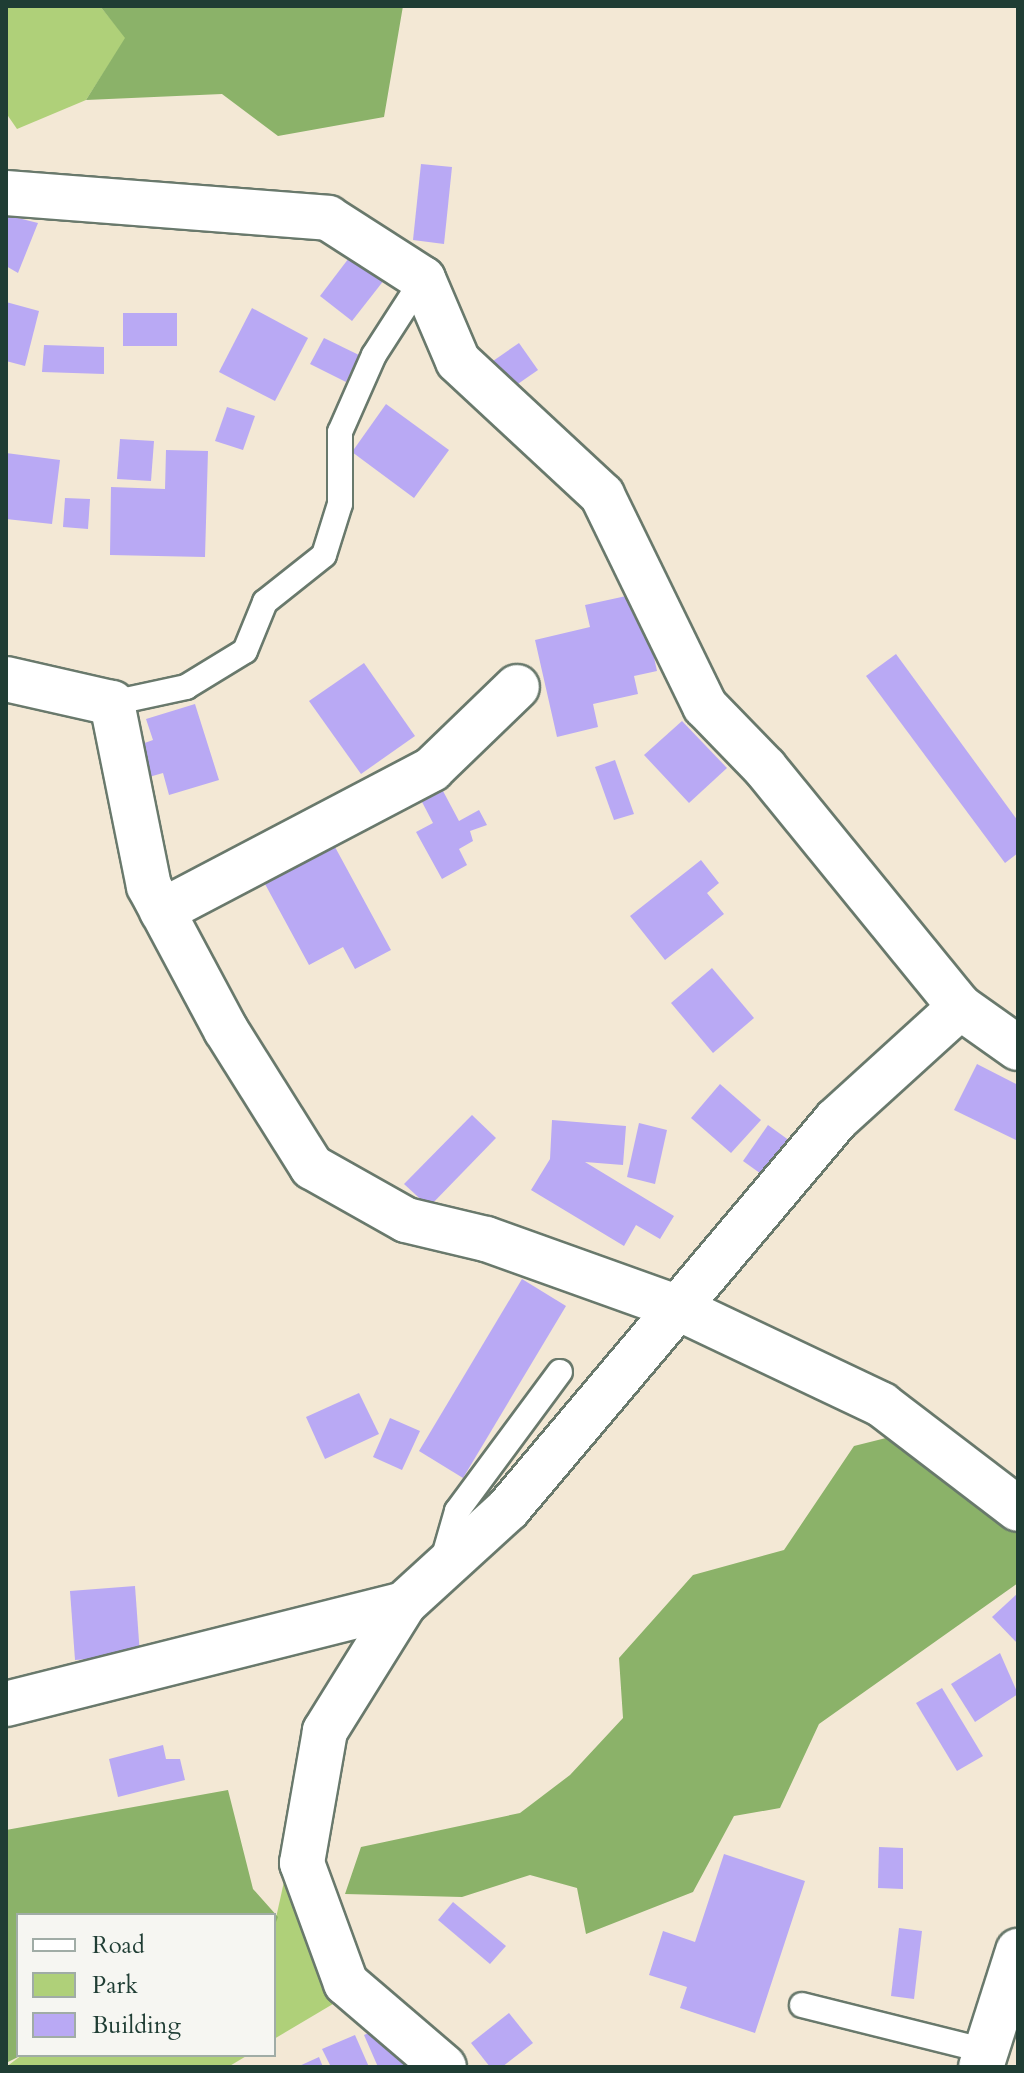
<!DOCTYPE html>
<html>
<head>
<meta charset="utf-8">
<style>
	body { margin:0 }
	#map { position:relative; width:1024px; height:2073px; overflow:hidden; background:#f3e8d5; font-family:Cardo,serif }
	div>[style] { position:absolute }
	.green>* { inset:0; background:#afd079 }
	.forest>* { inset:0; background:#8bb269 }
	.building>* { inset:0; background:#b9a9f4 }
	.roads { filter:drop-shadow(2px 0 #69796c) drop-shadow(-2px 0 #69796c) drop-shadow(0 2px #69796c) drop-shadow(0 -2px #69796c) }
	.service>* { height:24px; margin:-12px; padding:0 12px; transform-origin:12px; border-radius:12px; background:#fff }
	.minor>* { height:44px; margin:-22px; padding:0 22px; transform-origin:22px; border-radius:22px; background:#fff }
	span { translate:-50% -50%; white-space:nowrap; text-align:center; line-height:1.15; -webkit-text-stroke:6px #f6f6f2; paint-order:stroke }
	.frame { position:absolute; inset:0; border:8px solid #1f3d34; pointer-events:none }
	.legend { position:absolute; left:16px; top:1913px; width:260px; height:144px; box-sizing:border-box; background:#f6f6f2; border:2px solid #a0aca6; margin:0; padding:10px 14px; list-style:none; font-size:24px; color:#1f3d34 }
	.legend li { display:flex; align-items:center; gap:16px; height:40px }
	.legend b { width:40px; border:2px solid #a0aca6 }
</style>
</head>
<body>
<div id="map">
	<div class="green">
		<i style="clip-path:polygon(6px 6px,100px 6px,126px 38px,86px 100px,17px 129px,6px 113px)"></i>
		<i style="clip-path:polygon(285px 1877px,338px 2001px,274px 2039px,274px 1927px)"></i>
		<i style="clip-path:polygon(22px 2055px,248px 2055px,228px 2067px,6px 2067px)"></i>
	</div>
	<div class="forest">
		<i style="clip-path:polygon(100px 6px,403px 6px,384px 117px,278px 136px,222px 94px,86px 100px,125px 38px)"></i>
		<i style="clip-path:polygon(890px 1437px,1018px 1534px,1018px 1583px,819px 1724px,780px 1808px,734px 1816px,693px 1892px,586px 1934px,577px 1888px,530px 1875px,462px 1897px,345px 1894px,361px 1847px,520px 1813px,570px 1775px,623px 1718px,619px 1658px,693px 1575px,784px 1550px,854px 1446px)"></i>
		<i style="clip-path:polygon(228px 1790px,253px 1889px,278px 1917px,274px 1927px,274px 1915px,18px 1915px,22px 2055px,6px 2063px,6px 1830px)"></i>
	</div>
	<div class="building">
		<i style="clip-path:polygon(421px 164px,452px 167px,444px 244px,413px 240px)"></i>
		<i style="clip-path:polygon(6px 215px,38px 223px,18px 273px,6px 266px)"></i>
		<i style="clip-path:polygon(355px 250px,388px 275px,352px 321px,320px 296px)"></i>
		<i style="clip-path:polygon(6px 302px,39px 311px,25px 366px,6px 361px)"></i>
		<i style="clip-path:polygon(252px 308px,308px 338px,275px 401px,219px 372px)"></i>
		<i style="clip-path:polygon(123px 313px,177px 313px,177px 346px,123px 346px)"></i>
		<i style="clip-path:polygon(324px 338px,359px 355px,346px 382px,310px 364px)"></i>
		<i style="clip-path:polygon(519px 343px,538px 370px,512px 388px,493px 361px)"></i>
		<i style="clip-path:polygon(44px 345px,104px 347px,104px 374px,42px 372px)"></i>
		<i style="clip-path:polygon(386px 404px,449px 450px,414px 498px,352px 452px)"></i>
		<i style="clip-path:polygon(227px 407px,255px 416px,243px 450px,215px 441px)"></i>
		<i style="clip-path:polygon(120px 439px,154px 441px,151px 481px,117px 479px)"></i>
		<i style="clip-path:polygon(166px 450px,208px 451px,205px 557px,110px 555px,111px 487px,165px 489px)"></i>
		<i style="clip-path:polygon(6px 453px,60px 460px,52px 524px,6px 519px)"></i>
		<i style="clip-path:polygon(65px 498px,90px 499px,88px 529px,63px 527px)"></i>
		<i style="clip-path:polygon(640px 593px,657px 671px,634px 676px,638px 694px,593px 704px,598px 727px,557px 737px,535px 640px,590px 627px,585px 605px)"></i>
		<i style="clip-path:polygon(896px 654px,1018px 821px,1018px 853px,1005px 863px,866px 676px)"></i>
		<i style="clip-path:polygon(364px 663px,415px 736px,361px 774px,309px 701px)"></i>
		<i style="clip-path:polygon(195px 704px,219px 780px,169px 795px,163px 773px,149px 777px,139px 745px,153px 740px,146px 719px)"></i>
		<i style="clip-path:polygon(682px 721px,727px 768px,689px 803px,644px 755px)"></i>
		<i style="clip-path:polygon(615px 760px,634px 814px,614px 820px,595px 767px)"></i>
		<i style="clip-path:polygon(443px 791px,459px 821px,479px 810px,487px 825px,470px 831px,473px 841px,459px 849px,467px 865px,442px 879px,416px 832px,433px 823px,422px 802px)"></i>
		<i style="clip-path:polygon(335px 847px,391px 950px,355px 969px,343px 947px,309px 965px,265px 884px)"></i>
		<i style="clip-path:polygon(701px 860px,719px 883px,707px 893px,724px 914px,665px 960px,630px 916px)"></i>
		<i style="clip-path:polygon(712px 968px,754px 1018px,713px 1053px,671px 1003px)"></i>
		<i style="clip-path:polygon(977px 1064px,1018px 1085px,1018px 1141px,954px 1110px)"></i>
		<i style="clip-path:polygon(720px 1084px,761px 1120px,731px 1153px,691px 1118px)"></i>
		<i style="clip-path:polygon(472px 1115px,496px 1138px,429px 1207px,404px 1184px)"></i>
		<i style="clip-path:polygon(552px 1120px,626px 1126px,623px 1165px,585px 1162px,674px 1216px,660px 1239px,636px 1225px,624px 1246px,531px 1190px,550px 1159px)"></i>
		<i style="clip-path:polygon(639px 1123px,667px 1130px,655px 1184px,627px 1177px)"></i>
		<i style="clip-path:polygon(768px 1125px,790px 1141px,764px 1176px,743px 1161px)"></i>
		<i style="clip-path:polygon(522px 1279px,566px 1306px,463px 1478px,419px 1451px)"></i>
		<i style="clip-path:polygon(359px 1393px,379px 1434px,325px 1459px,306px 1417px)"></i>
		<i style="clip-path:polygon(390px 1418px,420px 1431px,402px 1470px,373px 1457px)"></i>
		<i style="clip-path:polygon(135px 1586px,140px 1655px,75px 1660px,70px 1591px)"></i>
		<i style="clip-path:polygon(1018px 1593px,1018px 1644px,992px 1617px)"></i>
		<i style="clip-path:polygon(1000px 1653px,1018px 1694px,975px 1722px,951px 1684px)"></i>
		<i style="clip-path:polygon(942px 1688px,983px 1756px,957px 1771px,916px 1703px)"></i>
		<i style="clip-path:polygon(163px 1745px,166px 1759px,180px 1759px,185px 1780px,118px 1797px,109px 1759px)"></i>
		<i style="clip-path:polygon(879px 1847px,903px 1848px,903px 1889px,878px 1888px)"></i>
		<i style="clip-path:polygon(724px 1854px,805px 1881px,755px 2033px,680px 2008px,687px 1987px,649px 1975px,663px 1931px,695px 1942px)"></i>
		<i style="clip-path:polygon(453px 1902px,506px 1946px,490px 1964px,438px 1920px)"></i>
		<i style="clip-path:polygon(899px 1928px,922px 1931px,914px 1999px,891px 1996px)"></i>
		<i style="clip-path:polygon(509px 2013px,533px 2043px,502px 2067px,490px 2067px,471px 2043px)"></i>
		<i style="clip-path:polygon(388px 2024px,407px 2067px,378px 2067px,364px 2035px)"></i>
		<i style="clip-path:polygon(355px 2035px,369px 2067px,331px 2067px,322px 2049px)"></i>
		<i style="clip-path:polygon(319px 2057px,323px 2067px,297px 2067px)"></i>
	</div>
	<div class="roads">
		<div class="service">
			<i style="left:112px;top:703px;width:76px;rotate:-12.2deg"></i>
			<i style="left:186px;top:687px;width:69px;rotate:-31.4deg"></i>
			<i style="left:245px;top:651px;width:53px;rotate:-67.8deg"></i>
			<i style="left:265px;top:602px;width:75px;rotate:-38.5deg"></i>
			<i style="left:324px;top:555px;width:53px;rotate:-72.6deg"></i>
			<i style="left:340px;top:504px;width:72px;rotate:-90deg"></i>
			<i style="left:340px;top:432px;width:84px;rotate:-66.2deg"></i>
			<i style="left:374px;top:355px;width:90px;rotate:-57.2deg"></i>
			<i style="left:442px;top:1563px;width:54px;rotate:-73.9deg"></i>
			<i style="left:457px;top:1511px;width:173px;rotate:-53.5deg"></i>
			<i style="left:802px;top:2005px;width:191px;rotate:14deg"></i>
		</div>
		<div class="minor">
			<i style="left:6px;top:193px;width:323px;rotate:4.4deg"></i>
			<i style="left:328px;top:218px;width:113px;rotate:32.7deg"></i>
			<i style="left:423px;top:279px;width:89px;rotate:66.9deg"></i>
			<i style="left:458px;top:361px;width:197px;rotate:42.9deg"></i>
			<i style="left:602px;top:495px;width:235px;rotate:64deg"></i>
			<i style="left:705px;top:706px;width:86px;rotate:45.9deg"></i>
			<i style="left:765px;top:768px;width:308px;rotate:50.8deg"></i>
			<i style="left:960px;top:1007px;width:71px;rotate:35.3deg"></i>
			<i style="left:6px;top:679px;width:109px;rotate:12.8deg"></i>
			<i style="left:112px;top:703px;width:187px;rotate:78.6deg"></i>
			<i style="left:149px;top:886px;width:163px;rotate:61.9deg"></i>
			<i style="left:226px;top:1030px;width:162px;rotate:57.9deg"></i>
			<i style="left:312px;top:1167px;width:108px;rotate:29.4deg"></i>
			<i style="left:406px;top:1220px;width:82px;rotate:13.4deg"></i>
			<i style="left:486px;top:1239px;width:202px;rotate:19.7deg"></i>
			<i style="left:676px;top:1307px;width:228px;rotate:25.4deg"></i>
			<i style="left:882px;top:1405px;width:171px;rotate:37.4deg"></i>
			<i style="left:162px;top:911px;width:305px;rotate:-27.7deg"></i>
			<i style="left:432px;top:769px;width:118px;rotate:-44deg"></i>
			<i style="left:404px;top:1604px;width:150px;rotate:121.9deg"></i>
			<i style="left:325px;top:1731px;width:134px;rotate:99.9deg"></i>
			<i style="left:302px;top:1863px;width:128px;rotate:69.9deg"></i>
			<i style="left:346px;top:1983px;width:129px;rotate:40.6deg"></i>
			<i style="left:6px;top:1704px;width:410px;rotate:-14.1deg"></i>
			<i style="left:404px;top:1604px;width:141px;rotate:-42.4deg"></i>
			<i style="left:508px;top:1509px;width:509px;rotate:-49.86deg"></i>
			<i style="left:836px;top:1120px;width:168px;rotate:-42.3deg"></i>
			<i style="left:981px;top:2067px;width:122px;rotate:-72.3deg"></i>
		</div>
	</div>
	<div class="frame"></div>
	<ul class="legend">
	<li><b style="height:10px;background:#fff"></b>Road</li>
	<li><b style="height:22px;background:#afd079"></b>Park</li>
	<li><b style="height:22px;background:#b9a9f4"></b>Building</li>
	</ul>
</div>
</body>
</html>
